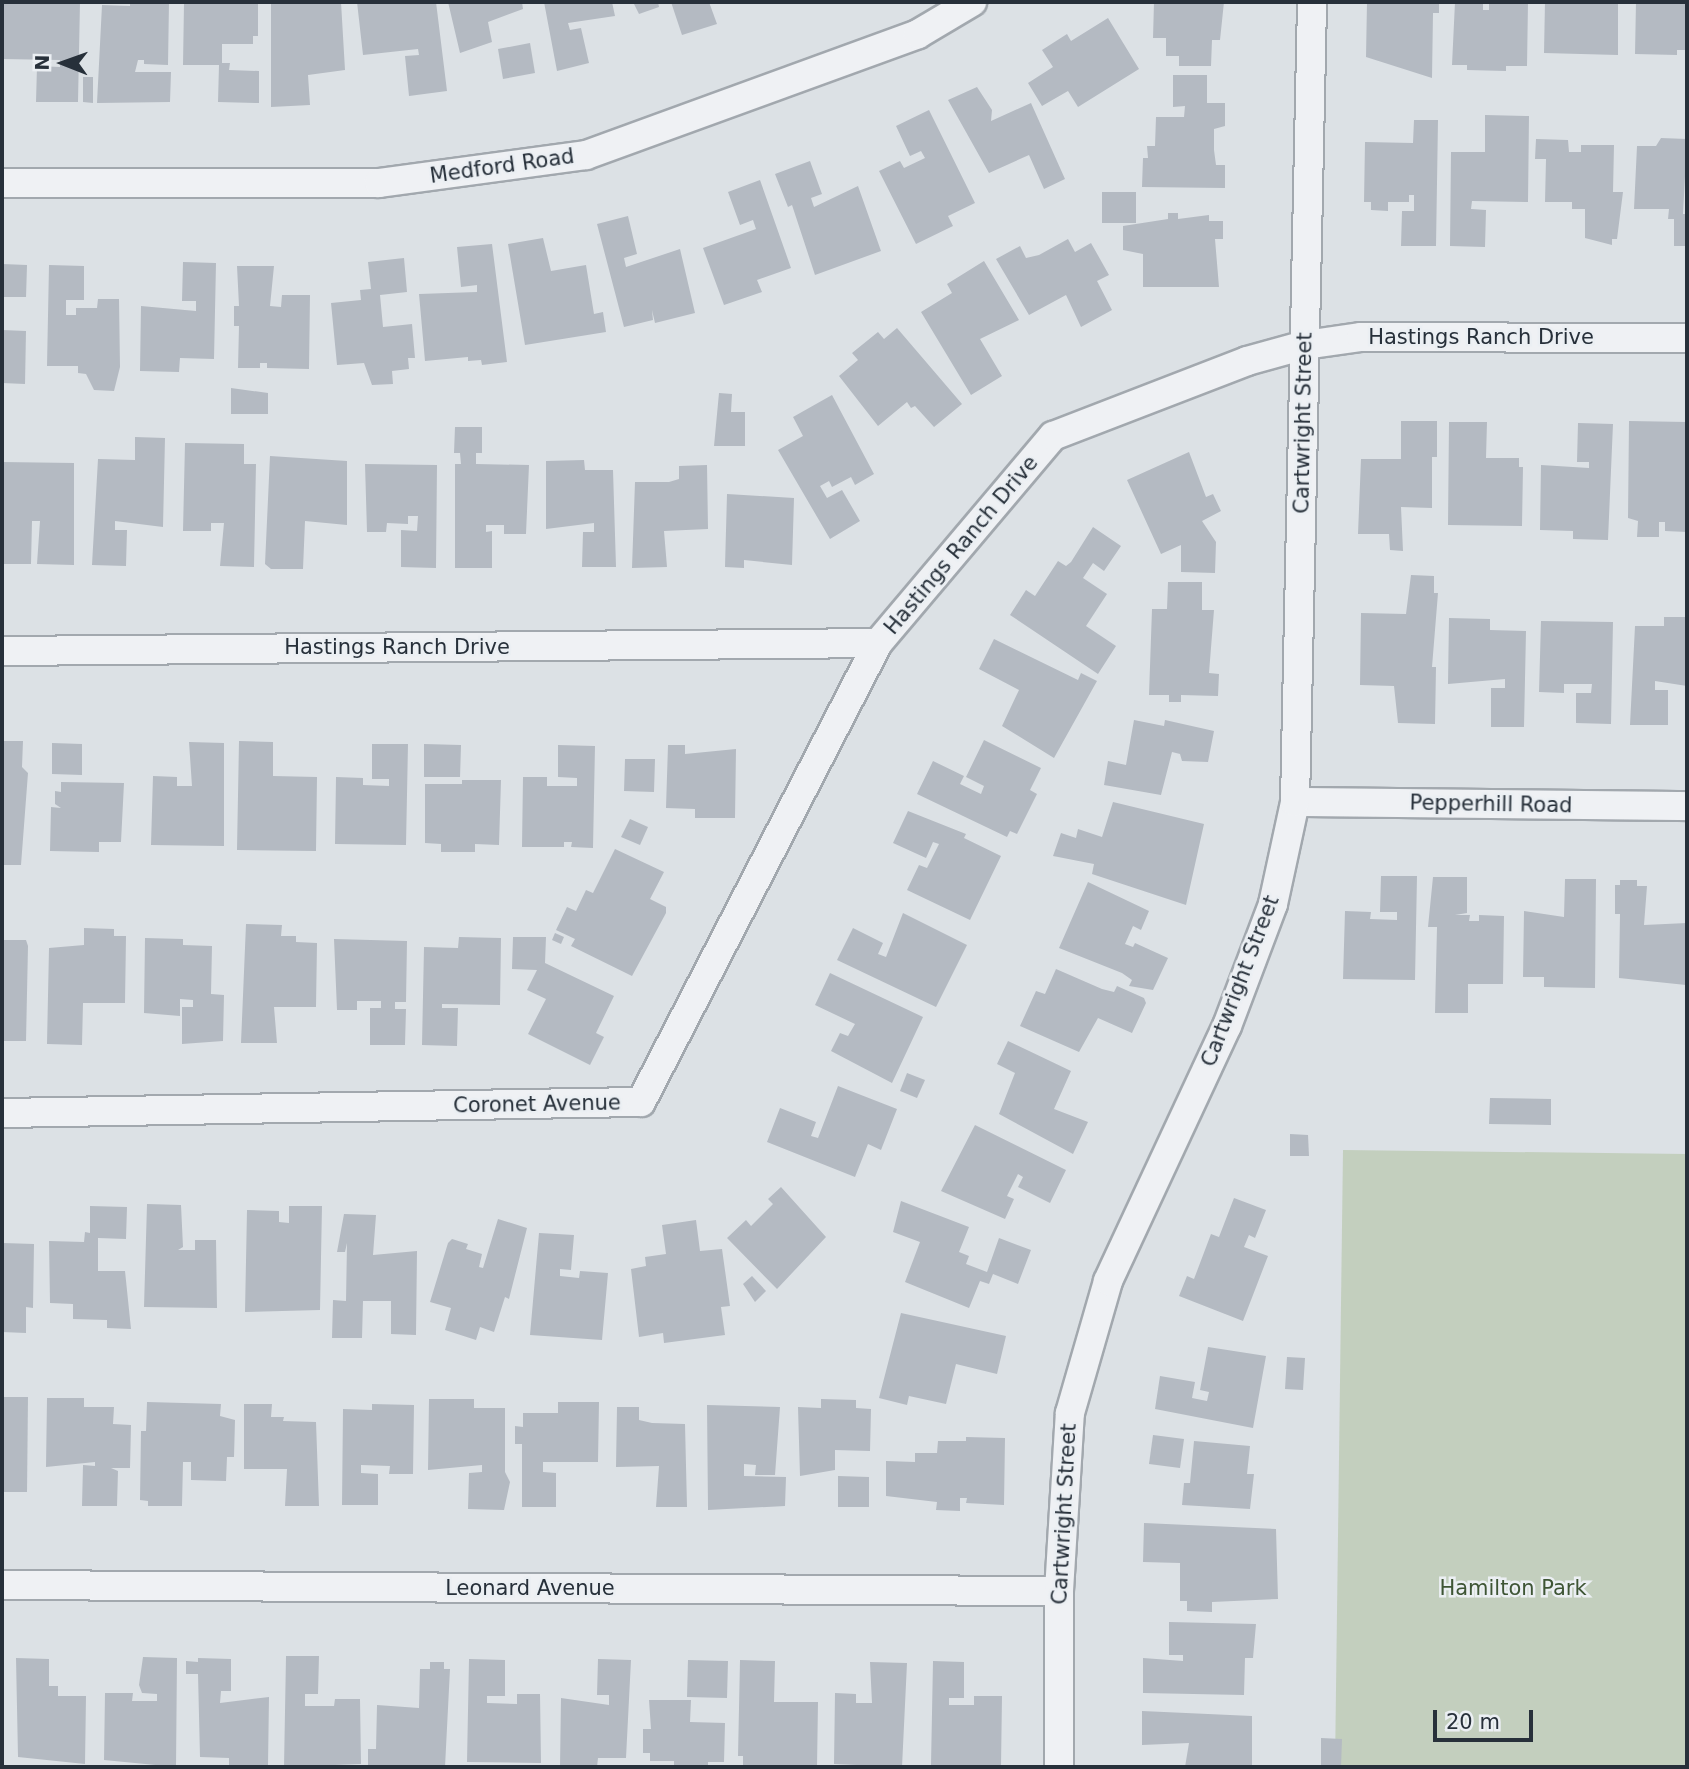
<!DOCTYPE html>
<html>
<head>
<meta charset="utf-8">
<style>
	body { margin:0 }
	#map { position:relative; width:1689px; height:1769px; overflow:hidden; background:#dce1e5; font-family:"DejaVu Sans",sans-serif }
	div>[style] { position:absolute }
	.green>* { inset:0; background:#c3cfbe }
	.building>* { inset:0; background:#b4bac2 }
	.roads { filter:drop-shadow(2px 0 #a2a8ae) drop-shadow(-2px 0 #a2a8ae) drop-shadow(0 2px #a2a8ae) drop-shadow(0 -2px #a2a8ae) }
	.minor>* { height:28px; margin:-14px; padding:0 14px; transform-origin:14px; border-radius:14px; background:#eff1f4 }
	span { translate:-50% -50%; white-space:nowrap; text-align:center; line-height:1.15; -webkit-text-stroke:5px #ebeff3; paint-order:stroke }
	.street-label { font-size:21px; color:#27303a }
	.park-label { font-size:21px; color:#3e5535 }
	.frame { position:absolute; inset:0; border:4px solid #27303a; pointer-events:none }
	.north { position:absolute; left:28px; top:28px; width:70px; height:70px; -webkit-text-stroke:5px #ebeff3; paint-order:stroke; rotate:271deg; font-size:19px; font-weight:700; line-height:28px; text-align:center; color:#27303a }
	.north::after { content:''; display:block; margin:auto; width:24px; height:32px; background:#27303a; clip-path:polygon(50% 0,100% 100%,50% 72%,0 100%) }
	.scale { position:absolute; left:1433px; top:1710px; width:100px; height:32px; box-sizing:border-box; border:4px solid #27303a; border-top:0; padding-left:9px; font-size:21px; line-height:24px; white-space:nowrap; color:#27303a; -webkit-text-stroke:5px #ebeff3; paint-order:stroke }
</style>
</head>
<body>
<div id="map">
	<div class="green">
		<i style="clip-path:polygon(1343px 1150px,1687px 1154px,1687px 1767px,1335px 1767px)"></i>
	</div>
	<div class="building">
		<i style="clip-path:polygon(2px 2px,80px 2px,78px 102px,36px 102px,37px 66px,60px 67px,60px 60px,2px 59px)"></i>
		<i style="clip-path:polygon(130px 2px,169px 2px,168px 65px,144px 64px,144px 60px,138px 60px,135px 72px,171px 72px,170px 102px,97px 103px,102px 5px,130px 6px)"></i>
		<i style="clip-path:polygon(258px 2px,258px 36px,253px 36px,253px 44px,222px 44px,222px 63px,230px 63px,229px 70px,259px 71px,259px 103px,218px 102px,219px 65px,183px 65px,184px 3px)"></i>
		<i style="clip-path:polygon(341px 2px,345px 70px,308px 75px,310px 105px,271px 107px,271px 4px)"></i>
		<i style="clip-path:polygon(357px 2px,436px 2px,447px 91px,409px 96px,405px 56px,419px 55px,418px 49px,363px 55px)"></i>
		<i style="clip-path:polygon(448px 2px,522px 2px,523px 9px,488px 22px,492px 42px,460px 53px)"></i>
		<i style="clip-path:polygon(544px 2px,612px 2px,615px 16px,568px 23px,570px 30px,581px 28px,589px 63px,557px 71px)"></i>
		<i style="clip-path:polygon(633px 2px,658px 2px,659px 7px,639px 14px)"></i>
		<i style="clip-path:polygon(671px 2px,709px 2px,717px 24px,682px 35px)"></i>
		<i style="clip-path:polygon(1154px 2px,1224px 2px,1220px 40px,1212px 40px,1211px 66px,1179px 66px,1179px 56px,1166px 56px,1166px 38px,1153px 38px)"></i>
		<i style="clip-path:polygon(1367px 2px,1439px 2px,1439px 13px,1433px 13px,1432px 78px,1366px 57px)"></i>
		<i style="clip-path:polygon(1455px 2px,1483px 2px,1483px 10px,1489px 10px,1489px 2px,1528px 2px,1527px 66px,1506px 66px,1506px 71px,1467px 70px,1467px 65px,1452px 65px)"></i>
		<i style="clip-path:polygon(1545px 2px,1618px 2px,1618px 55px,1544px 53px)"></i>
		<i style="clip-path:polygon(1636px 2px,1687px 2px,1687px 50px,1677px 50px,1677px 55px,1635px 54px)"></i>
		<i style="clip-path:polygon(1108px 18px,1139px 69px,1078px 107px,1068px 91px,1042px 106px,1028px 83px,1053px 67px,1042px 50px,1067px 34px,1071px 41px)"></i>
		<i style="clip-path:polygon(530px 43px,535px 73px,503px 79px,498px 49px)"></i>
		<i style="clip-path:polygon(1173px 75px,1207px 75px,1207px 103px,1225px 103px,1225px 126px,1214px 129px,1214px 150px,1216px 165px,1225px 165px,1225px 188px,1142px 187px,1143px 158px,1148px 158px,1147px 146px,1155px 146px,1156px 117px,1184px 117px,1185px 106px,1173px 107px)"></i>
		<i style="clip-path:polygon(83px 77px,93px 77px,93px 103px,83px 102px)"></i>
		<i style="clip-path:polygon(977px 87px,992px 110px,991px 121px,1031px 103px,1065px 179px,1044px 189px,1029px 155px,989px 173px,948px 100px)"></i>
		<i style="clip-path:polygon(929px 110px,975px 203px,948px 216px,953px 226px,916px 244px,879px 171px,900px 161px,904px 168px,925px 158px,921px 151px,910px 156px,896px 126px)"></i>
		<i style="clip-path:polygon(1485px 115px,1529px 116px,1528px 202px,1472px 201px,1471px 209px,1486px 210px,1485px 247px,1450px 246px,1451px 152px,1485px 152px)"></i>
		<i style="clip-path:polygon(1414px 120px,1438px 120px,1436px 246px,1401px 246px,1402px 211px,1414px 211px,1414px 195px,1409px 195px,1409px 202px,1388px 202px,1388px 211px,1371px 210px,1371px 202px,1364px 202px,1365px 142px,1413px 143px)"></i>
		<i style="clip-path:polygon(1661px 138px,1687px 139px,1683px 214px,1687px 214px,1687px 246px,1674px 246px,1674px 219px,1668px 219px,1669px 209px,1634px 209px,1637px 146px,1656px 146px)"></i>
		<i style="clip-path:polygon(1536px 139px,1568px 140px,1569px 152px,1581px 152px,1581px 145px,1614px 145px,1613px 192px,1623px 192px,1617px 239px,1612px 239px,1612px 245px,1585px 238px,1585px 209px,1572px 209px,1572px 202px,1545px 202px,1546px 159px,1535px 159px)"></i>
		<i style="clip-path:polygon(810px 161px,822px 194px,811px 198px,814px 207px,858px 186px,881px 251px,815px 275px,792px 205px,788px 207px,775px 174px)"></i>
		<i style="clip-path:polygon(760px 180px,791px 268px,757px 280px,762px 292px,724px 305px,703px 248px,756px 229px,753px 220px,740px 225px,728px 192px)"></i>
		<i style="clip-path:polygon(1102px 192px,1136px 192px,1136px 223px,1102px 223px)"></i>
		<i style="clip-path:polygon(1168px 213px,1178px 213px,1178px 219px,1209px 215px,1209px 221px,1223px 221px,1223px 239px,1215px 239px,1219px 287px,1143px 287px,1143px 254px,1123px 250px,1123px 226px,1168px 219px)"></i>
		<i style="clip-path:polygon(628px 216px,637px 254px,624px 258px,626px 267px,680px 249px,695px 313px,655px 323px,652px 310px,653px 320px,624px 327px,597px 224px)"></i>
		<i style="clip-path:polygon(543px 238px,551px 271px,586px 265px,594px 314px,603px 312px,606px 332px,525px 345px,508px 244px)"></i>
		<i style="clip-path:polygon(1068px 239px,1075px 252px,1091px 243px,1109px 275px,1097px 281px,1112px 310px,1081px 327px,1066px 295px,1029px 315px,996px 259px,1020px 246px,1026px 258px,1039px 255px)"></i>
		<i style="clip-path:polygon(492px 244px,507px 362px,482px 365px,481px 360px,468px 361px,468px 357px,425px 361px,419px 294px,477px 292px,477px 285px,461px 287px,457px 247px)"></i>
		<i style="clip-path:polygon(404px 258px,407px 292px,380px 295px,383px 327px,412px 324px,415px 358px,408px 358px,409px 369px,392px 371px,393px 384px,372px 385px,364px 363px,337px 365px,331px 303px,361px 300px,360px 290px,371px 289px,368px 262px)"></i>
		<i style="clip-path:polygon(984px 261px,1019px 320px,980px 339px,1002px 376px,971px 395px,921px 312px,952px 293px,947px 284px)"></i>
		<i style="clip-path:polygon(183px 262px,216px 263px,214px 359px,180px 358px,179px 372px,140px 371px,141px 306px,196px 311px,196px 301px,182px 301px)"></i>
		<i style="clip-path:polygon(2px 264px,27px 265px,26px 297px,2px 297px)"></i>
		<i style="clip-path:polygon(49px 265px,84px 266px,84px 300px,66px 300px,66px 315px,76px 315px,76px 308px,97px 308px,98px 299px,119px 299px,120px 367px,114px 391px,94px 390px,86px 374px,78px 373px,78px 366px,47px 366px)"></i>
		<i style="clip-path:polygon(237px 266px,274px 266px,270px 306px,281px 307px,282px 295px,310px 295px,309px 369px,267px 368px,267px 363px,260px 363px,260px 368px,238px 368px,239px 326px,234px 326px,234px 306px,239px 306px)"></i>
		<i style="clip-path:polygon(897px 328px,962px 404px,934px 427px,915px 406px,911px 408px,907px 402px,878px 426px,839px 376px,858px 360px,852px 353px,878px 332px,884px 339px)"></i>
		<i style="clip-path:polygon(2px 330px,26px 331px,25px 384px,2px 383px)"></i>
		<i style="clip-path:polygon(231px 388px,268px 393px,268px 414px,231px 414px)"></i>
		<i style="clip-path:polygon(719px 393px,732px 394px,731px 412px,745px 412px,745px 446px,714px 446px)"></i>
		<i style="clip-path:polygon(832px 395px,874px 474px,855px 485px,851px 477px,832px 487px,829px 481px,820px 486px,827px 498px,842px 490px,860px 521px,830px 539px,778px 450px,803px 436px,793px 417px)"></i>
		<i style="clip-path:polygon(1401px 421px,1437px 421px,1437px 457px,1432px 457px,1432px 508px,1401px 507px,1403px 551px,1390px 550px,1389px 534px,1358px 534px,1361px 459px,1401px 459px)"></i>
		<i style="clip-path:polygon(1629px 421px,1687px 422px,1687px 532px,1665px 531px,1665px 522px,1659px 522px,1659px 537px,1637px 537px,1638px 521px,1628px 518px)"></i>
		<i style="clip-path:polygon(1449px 422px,1487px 422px,1486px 458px,1519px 458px,1519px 467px,1523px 467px,1522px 526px,1448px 525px)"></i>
		<i style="clip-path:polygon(1578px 423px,1613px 424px,1608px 540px,1573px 539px,1573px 531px,1540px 530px,1541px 465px,1589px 468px,1589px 462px,1577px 462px)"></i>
		<i style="clip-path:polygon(455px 427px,482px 427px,482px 453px,476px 453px,476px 464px,529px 465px,526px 534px,504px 534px,504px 525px,486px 525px,486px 532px,492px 531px,492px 568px,455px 568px,455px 464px,461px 464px,460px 453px,454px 453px)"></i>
		<i style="clip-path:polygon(135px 437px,165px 438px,163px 527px,115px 521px,115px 530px,127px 530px,126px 566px,92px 565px,98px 459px,135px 460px)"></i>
		<i style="clip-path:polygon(185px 443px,244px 444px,244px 464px,256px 464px,254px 567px,220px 566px,224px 523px,211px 523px,211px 531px,183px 531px)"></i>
		<i style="clip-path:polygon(1189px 452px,1206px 497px,1213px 494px,1221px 511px,1202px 521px,1216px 542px,1215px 573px,1181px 572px,1181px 545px,1161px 554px,1127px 480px)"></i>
		<i style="clip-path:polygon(270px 456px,347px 461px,347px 525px,305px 521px,303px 569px,271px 569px,265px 564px)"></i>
		<i style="clip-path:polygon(584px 460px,585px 470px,613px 470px,616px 567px,582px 567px,583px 532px,594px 532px,594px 523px,546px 529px,546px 461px)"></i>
		<i style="clip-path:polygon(2px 462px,74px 463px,74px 565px,37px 564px,40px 521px,32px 521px,31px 564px,2px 564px)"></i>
		<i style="clip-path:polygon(365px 464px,437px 465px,436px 568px,401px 567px,401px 530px,417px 531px,418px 516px,408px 516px,408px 524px,387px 523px,386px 532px,367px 532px)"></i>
		<i style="clip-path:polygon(707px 465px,708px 529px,664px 531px,667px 567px,632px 568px,635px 482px,669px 482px,679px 479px,679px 466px)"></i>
		<i style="clip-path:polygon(727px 494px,794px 498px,792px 565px,744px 560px,744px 568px,725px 567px)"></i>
		<i style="clip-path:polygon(1093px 527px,1121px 546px,1104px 571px,1093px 563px,1083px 578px,1107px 594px,1086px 626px,1116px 646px,1098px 674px,1010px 615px,1026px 590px,1035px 596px,1058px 561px,1066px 566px,1071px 562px)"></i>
		<i style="clip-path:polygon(1411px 575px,1434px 576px,1434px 593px,1438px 593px,1432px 667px,1436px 667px,1435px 724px,1398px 723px,1394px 686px,1360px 685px,1361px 613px,1406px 614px)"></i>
		<i style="clip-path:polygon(1168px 582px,1202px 582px,1202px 610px,1214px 610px,1209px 673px,1219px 674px,1218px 696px,1181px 695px,1181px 702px,1169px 702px,1169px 695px,1149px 695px,1152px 609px,1167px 609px)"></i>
		<i style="clip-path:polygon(1664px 617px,1687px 617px,1687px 686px,1655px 681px,1655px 690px,1668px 690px,1668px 725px,1630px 725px,1635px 626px,1664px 626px)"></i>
		<i style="clip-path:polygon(1449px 618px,1490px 619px,1490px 630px,1526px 631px,1524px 727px,1491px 727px,1491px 688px,1505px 688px,1505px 679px,1448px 684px)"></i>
		<i style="clip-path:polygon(1541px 621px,1613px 622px,1611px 724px,1576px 723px,1576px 693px,1591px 693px,1592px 684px,1564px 684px,1564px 693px,1539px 692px)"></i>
		<i style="clip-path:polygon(994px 639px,1078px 680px,1081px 673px,1097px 681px,1054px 758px,1002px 726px,1019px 690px,979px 669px)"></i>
		<i style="clip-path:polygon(1134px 720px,1164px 726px,1165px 720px,1214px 731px,1208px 762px,1182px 761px,1180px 754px,1172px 752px,1161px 795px,1104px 785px,1108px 761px,1126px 765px)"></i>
		<i style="clip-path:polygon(984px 740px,1041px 768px,1030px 790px,1037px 794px,1017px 834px,1010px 831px,1007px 837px,917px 794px,933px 761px,964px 776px,960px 784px,981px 794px,984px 786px,966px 777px)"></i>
		<i style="clip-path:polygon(2px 741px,23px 741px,22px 767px,28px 773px,21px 865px,2px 865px)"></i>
		<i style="clip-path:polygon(239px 741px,273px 742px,273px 776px,317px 777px,316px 851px,237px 850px)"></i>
		<i style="clip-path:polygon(189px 742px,224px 743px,224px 846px,151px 845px,153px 776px,177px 777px,177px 786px,192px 786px)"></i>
		<i style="clip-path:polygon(52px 743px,82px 744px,82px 775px,52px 774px)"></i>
		<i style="clip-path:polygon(372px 744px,408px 744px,406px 845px,335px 844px,336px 777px,363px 778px,363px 785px,389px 786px,389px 779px,372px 779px)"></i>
		<i style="clip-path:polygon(424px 744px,461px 745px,460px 777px,424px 777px)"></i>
		<i style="clip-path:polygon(558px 745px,595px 746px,593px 848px,571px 847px,572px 842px,564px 842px,564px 847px,522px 847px,523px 777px,547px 777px,547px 786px,577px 786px,577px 778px,558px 777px)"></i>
		<i style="clip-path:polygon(668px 745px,685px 745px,685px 754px,736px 749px,735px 818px,695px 818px,695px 809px,666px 808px)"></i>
		<i style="clip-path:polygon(625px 759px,655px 759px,654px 792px,624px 791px)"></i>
		<i style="clip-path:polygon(462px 780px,501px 780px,499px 845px,475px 844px,475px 852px,441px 852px,441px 844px,425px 843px,425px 784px,462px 784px)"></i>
		<i style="clip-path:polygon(61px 782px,124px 783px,121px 842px,99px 842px,99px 852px,50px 851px,51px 807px,61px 808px,55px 804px,55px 791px,61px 792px)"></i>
		<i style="clip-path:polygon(1113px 802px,1204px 824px,1186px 905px,1092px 874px,1094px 864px,1053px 856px,1061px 833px,1076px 838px,1078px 829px,1102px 837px)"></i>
		<i style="clip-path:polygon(908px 811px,966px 834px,964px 838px,1001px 856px,970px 920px,907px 890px,919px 865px,927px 868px,939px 844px,933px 842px,926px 858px,893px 843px)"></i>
		<i style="clip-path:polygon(630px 819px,648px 827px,640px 845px,621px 837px)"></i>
		<i style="clip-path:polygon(615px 849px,664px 872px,650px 899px,666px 907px,666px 913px,632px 976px,571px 946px,575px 939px,556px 930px,567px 907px,576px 911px,586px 890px,593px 893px)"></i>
		<i style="clip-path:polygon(1381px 876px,1417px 876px,1415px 980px,1343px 979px,1345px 911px,1371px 912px,1370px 919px,1397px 920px,1397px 912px,1380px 912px)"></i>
		<i style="clip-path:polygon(1433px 877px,1467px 877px,1467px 913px,1455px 915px,1470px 915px,1469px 921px,1479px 921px,1479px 915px,1504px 916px,1503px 984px,1468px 984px,1468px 1013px,1435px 1013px,1437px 927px,1428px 927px)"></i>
		<i style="clip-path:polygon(1565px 879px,1596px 879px,1595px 988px,1544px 987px,1544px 977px,1523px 977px,1524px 911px,1564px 917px)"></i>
		<i style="clip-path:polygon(1620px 880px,1637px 880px,1637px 886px,1647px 886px,1644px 925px,1687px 923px,1686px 985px,1619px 978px,1620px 914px,1615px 914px,1615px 885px,1620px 885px)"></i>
		<i style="clip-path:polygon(1088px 882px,1149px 911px,1141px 930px,1133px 926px,1125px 944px,1133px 947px,1135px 943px,1168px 958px,1153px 990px,1129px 986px,1132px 980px,1122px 973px,1059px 948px)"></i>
		<i style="clip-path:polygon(903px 913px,967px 945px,936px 1007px,837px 960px,853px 928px,883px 943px,878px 954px,886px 957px)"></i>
		<i style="clip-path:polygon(246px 924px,282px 925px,281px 936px,296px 936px,296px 942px,317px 943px,316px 1007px,274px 1007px,277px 1043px,241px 1043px)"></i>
		<i style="clip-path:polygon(84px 928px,114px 929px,114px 936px,126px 936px,125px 1003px,83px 1003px,82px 1045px,47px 1044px,49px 948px,84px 945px)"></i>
		<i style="clip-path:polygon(555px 933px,564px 937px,561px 944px,552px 940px)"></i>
		<i style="clip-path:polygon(459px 937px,501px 938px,500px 1005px,442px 1004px,442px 1008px,458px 1008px,457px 1046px,422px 1045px,424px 947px,458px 948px)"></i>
		<i style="clip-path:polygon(513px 937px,546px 937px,545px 963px,614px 996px,596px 1033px,604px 1037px,590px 1065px,528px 1034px,546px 999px,527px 990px,537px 970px,512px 969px)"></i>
		<i style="clip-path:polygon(145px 938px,183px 939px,183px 945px,212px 946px,211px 994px,224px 995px,223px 1041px,182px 1044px,182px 1007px,193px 1007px,193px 1000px,180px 999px,180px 1016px,144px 1013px)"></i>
		<i style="clip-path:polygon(334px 939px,407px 941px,406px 1002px,395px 1002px,395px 1009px,406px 1009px,405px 1045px,370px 1045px,370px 1008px,381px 1008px,381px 1001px,357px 1001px,357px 1010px,337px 1010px)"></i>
		<i style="clip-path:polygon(4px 940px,26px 940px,28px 946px,26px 1041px,2px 1041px)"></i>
		<i style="clip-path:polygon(1056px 969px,1102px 989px,1114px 992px,1117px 986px,1144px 998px,1146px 1003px,1132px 1033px,1098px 1018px,1079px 1052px,1020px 1026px,1036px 991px,1045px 994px)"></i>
		<i style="clip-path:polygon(830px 973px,923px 1017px,892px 1083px,831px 1051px,840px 1033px,848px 1036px,855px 1024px,815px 1005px)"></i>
		<i style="clip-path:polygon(1008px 1041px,1071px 1071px,1054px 1109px,1088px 1122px,1073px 1154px,999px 1114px,1015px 1073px,997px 1064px)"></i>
		<i style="clip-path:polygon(907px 1073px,925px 1080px,917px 1098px,900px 1091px)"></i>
		<i style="clip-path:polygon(838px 1086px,897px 1109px,881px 1150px,868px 1144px,855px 1177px,767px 1142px,780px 1108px,816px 1122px,811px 1136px,818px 1138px)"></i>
		<i style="clip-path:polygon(1490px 1098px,1551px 1099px,1551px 1125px,1489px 1124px)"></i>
		<i style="clip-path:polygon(975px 1125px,1066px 1170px,1050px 1203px,1018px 1187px,1023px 1177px,1018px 1174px,1007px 1196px,1014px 1199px,1005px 1219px,941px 1191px)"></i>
		<i style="clip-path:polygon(1290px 1134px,1308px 1135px,1309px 1156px,1290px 1156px)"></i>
		<i style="clip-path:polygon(781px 1187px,826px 1237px,777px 1289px,727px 1238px,746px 1220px,751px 1226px,773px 1204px,768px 1199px)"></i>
		<i style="clip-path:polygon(1234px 1198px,1266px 1210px,1255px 1238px,1249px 1235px,1244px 1247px,1268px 1256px,1243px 1321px,1179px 1296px,1187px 1276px,1194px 1279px,1211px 1234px,1219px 1237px)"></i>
		<i style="clip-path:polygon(901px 1201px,969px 1227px,959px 1252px,969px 1256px,966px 1264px,987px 1272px,999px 1238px,1031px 1250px,1018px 1284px,993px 1274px,989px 1284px,980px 1281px,969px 1308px,905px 1282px,920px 1242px,893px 1232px)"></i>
		<i style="clip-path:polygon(147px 1204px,181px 1205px,183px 1247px,178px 1250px,195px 1250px,195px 1240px,216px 1240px,217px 1308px,144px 1307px)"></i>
		<i style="clip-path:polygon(90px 1206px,127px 1207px,126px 1239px,98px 1238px,98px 1271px,125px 1271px,131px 1329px,107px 1328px,107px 1320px,73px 1319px,73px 1304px,50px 1303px,49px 1241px,84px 1242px,85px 1232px,90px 1233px)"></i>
		<i style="clip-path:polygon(289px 1206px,322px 1206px,320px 1310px,245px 1312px,247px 1210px,279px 1211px,279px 1222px,289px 1223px)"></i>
		<i style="clip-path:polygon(344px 1214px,376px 1215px,373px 1255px,417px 1251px,416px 1335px,391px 1334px,391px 1301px,363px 1301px,362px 1338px,332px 1338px,333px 1300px,346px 1301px,347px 1243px,345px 1252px,337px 1252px)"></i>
		<i style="clip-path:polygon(498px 1219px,527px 1228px,509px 1299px,505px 1297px,494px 1332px,480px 1327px,476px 1340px,445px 1330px,451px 1308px,430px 1302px,448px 1243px,452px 1239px,468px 1244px,466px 1249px,482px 1254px,479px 1267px,483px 1268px)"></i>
		<i style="clip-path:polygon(696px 1220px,700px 1251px,722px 1249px,730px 1306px,721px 1307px,725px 1335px,664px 1343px,663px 1333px,639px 1337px,631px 1269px,646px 1266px,645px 1257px,666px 1254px,662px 1225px)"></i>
		<i style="clip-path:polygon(539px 1233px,574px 1235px,571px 1270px,560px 1269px,560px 1276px,579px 1278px,580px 1271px,608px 1273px,602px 1340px,530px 1335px)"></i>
		<i style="clip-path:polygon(3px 1243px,34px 1244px,33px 1308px,26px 1307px,26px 1333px,2px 1332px)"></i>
		<i style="clip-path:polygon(752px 1276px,766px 1291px,755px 1302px,743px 1284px)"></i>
		<i style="clip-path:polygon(901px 1313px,1006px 1336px,997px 1374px,956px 1364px,946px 1404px,909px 1396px,907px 1405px,879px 1398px)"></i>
		<i style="clip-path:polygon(1208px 1347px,1266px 1356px,1253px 1428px,1155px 1409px,1160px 1376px,1195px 1382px,1192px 1398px,1207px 1401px,1209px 1392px,1200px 1390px)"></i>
		<i style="clip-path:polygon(1287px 1357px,1305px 1358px,1303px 1390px,1285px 1389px)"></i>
		<i style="clip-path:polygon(2px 1397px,28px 1397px,27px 1492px,2px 1492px)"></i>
		<i style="clip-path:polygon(47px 1398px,84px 1398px,84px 1407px,114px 1407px,113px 1424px,131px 1425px,130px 1468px,111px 1468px,118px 1471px,117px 1506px,82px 1506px,83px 1465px,95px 1466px,95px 1462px,46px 1467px)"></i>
		<i style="clip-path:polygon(429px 1399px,474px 1399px,474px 1408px,505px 1408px,505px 1472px,510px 1482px,504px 1510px,468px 1509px,469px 1473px,482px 1472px,482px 1465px,428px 1470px)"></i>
		<i style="clip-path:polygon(821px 1399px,856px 1400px,856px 1408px,871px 1409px,870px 1451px,835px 1450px,835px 1470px,800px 1476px,798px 1407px,821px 1408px)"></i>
		<i style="clip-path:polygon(147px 1402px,221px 1404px,220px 1416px,235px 1420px,234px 1457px,227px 1457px,226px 1481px,191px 1480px,191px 1462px,183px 1462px,182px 1506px,148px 1506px,148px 1501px,140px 1500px,141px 1431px,146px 1431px)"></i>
		<i style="clip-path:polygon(558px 1402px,599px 1402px,598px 1462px,543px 1462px,543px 1472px,556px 1473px,556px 1507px,522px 1507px,522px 1444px,515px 1444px,515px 1426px,523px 1427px,523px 1413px,558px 1413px)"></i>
		<i style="clip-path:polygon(244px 1404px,272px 1404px,271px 1417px,284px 1417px,283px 1421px,316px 1422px,319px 1506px,285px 1506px,287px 1469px,244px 1469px)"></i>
		<i style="clip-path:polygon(372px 1404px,414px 1405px,413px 1474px,389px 1474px,390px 1466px,361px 1465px,361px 1473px,378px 1474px,378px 1505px,342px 1505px,343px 1409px,372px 1410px)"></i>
		<i style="clip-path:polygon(707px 1405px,780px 1407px,775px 1475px,755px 1475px,756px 1465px,744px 1464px,744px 1476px,786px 1477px,785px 1506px,708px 1510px)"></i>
		<i style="clip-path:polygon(617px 1407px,639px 1407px,639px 1420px,652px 1423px,685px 1424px,687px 1507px,656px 1507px,659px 1466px,616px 1467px)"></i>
		<i style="clip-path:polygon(1153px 1435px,1184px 1439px,1180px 1468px,1149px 1464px)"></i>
		<i style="clip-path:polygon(966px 1437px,1005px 1438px,1004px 1505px,966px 1503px,967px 1498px,960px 1498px,960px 1511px,936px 1510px,937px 1502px,886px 1496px,886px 1461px,915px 1462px,915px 1453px,937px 1453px,938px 1441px,966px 1441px)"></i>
		<i style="clip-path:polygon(1194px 1441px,1250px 1446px,1247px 1474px,1254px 1474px,1250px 1509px,1182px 1505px,1184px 1483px,1190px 1483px)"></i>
		<i style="clip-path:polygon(838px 1476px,869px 1477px,869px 1507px,838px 1507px)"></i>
		<i style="clip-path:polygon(1144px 1523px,1276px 1529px,1278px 1599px,1212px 1602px,1212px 1612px,1187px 1611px,1187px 1601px,1180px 1601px,1180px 1563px,1143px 1562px)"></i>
		<i style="clip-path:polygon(1169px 1622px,1256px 1624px,1253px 1658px,1245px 1658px,1244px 1695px,1143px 1693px,1143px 1658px,1183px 1661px,1183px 1655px,1169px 1655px)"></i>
		<i style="clip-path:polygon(286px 1656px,319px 1656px,318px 1694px,305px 1694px,305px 1706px,334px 1706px,335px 1699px,360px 1699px,361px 1764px,284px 1767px)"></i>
		<i style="clip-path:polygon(143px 1657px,177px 1658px,176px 1767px,104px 1760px,105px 1693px,133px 1693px,132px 1701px,157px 1701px,157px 1694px,142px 1693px,139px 1685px)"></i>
		<i style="clip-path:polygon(16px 1658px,49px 1659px,49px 1686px,58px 1686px,58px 1696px,86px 1696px,85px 1764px,18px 1757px)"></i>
		<i style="clip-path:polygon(198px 1658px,231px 1659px,231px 1691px,221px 1691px,220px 1703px,269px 1697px,268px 1765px,229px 1765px,229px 1758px,200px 1757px,198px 1674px,186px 1674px,186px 1661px,198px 1662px)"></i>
		<i style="clip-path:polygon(469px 1659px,505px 1660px,505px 1696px,487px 1696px,487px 1703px,517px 1704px,517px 1694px,540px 1694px,541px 1763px,467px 1762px)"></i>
		<i style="clip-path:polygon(598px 1659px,631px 1660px,626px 1758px,598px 1758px,597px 1767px,560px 1767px,561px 1698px,609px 1705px,609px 1695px,597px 1695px)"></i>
		<i style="clip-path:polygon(688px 1660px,728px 1661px,727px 1698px,687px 1697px)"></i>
		<i style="clip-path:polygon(740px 1660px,775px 1661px,774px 1702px,818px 1702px,817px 1767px,743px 1767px,743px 1756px,738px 1756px)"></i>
		<i style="clip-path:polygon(933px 1661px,964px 1662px,964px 1698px,949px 1698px,949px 1705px,974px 1705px,974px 1696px,1002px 1696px,1001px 1766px,931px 1765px)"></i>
		<i style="clip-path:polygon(430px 1662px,444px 1662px,444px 1669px,450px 1669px,445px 1767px,368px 1767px,368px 1749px,376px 1749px,377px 1705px,419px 1708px,420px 1669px,430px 1669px)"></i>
		<i style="clip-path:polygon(870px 1662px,907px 1663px,902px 1767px,834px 1764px,835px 1693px,856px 1694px,856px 1703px,872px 1703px)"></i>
		<i style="clip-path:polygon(649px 1700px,691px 1700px,690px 1722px,725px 1723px,724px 1762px,708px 1762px,708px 1767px,674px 1767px,674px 1761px,650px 1761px,650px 1753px,643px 1753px,643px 1729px,651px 1729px)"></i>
		<i style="clip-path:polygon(1142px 1711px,1252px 1716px,1252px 1767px,1185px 1767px,1189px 1743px,1142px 1745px)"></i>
		<i style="clip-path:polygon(1321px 1738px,1342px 1739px,1341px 1767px,1321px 1767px)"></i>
	</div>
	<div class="roads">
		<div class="minor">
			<i style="left:2px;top:183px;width:377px"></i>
			<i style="left:379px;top:183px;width:209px;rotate:-7.7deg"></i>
			<i style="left:586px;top:155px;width:353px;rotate:-20deg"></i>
			<i style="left:918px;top:34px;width:63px;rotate:-30.7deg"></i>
			<i style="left:2px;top:651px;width:876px;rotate:-0.52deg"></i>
			<i style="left:878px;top:643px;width:271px;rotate:-49.8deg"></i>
			<i style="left:1053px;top:436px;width:208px;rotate:-21.1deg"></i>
			<i style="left:1247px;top:361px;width:60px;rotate:-15.4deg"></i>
			<i style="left:1305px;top:345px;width:57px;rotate:-8.1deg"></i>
			<i style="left:1361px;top:337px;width:326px;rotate:0.2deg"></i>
			<i style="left:1295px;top:802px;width:392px;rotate:0.6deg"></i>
			<i style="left:2px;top:1113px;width:639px;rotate:-0.99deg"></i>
			<i style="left:641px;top:1102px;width:517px;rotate:-62.69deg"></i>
			<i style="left:2px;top:1585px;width:1057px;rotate:0.33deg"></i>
			<i style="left:1059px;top:1767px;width:176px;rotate:-90deg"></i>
			<i style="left:1059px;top:1591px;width:178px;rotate:-86.5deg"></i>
			<i style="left:1070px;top:1413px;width:137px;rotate:-73.9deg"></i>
			<i style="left:1108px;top:1281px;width:281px;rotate:-65deg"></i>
			<i style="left:1227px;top:1026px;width:130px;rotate:-69.3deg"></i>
			<i style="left:1273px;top:904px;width:104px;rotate:-77.8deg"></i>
			<i style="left:1295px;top:802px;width:800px;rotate:-88.78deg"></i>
		</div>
	</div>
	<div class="street-label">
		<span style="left:502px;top:166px;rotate:-8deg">Medford Road</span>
		<span style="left:1481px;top:337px">Hastings Ranch Drive</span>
		<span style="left:1303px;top:423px;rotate:-89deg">Cartwright Street</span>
		<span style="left:961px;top:545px;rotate:-50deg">Hastings Ranch Drive</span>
		<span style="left:397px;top:647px">Hastings Ranch Drive</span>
		<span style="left:1491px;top:804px;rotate:1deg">Pepperhill Road</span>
		<span style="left:1240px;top:981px;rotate:-69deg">Cartwright Street</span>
		<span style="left:537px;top:1104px;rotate:-1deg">Coronet Avenue</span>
		<span style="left:1064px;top:1514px;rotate:-87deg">Cartwright Street</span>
		<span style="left:530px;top:1588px">Leonard Avenue</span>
	</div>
	<div class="park-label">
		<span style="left:1513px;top:1588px">Hamilton Park</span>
	</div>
	<div class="frame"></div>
	<div class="north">N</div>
	<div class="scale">20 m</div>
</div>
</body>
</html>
